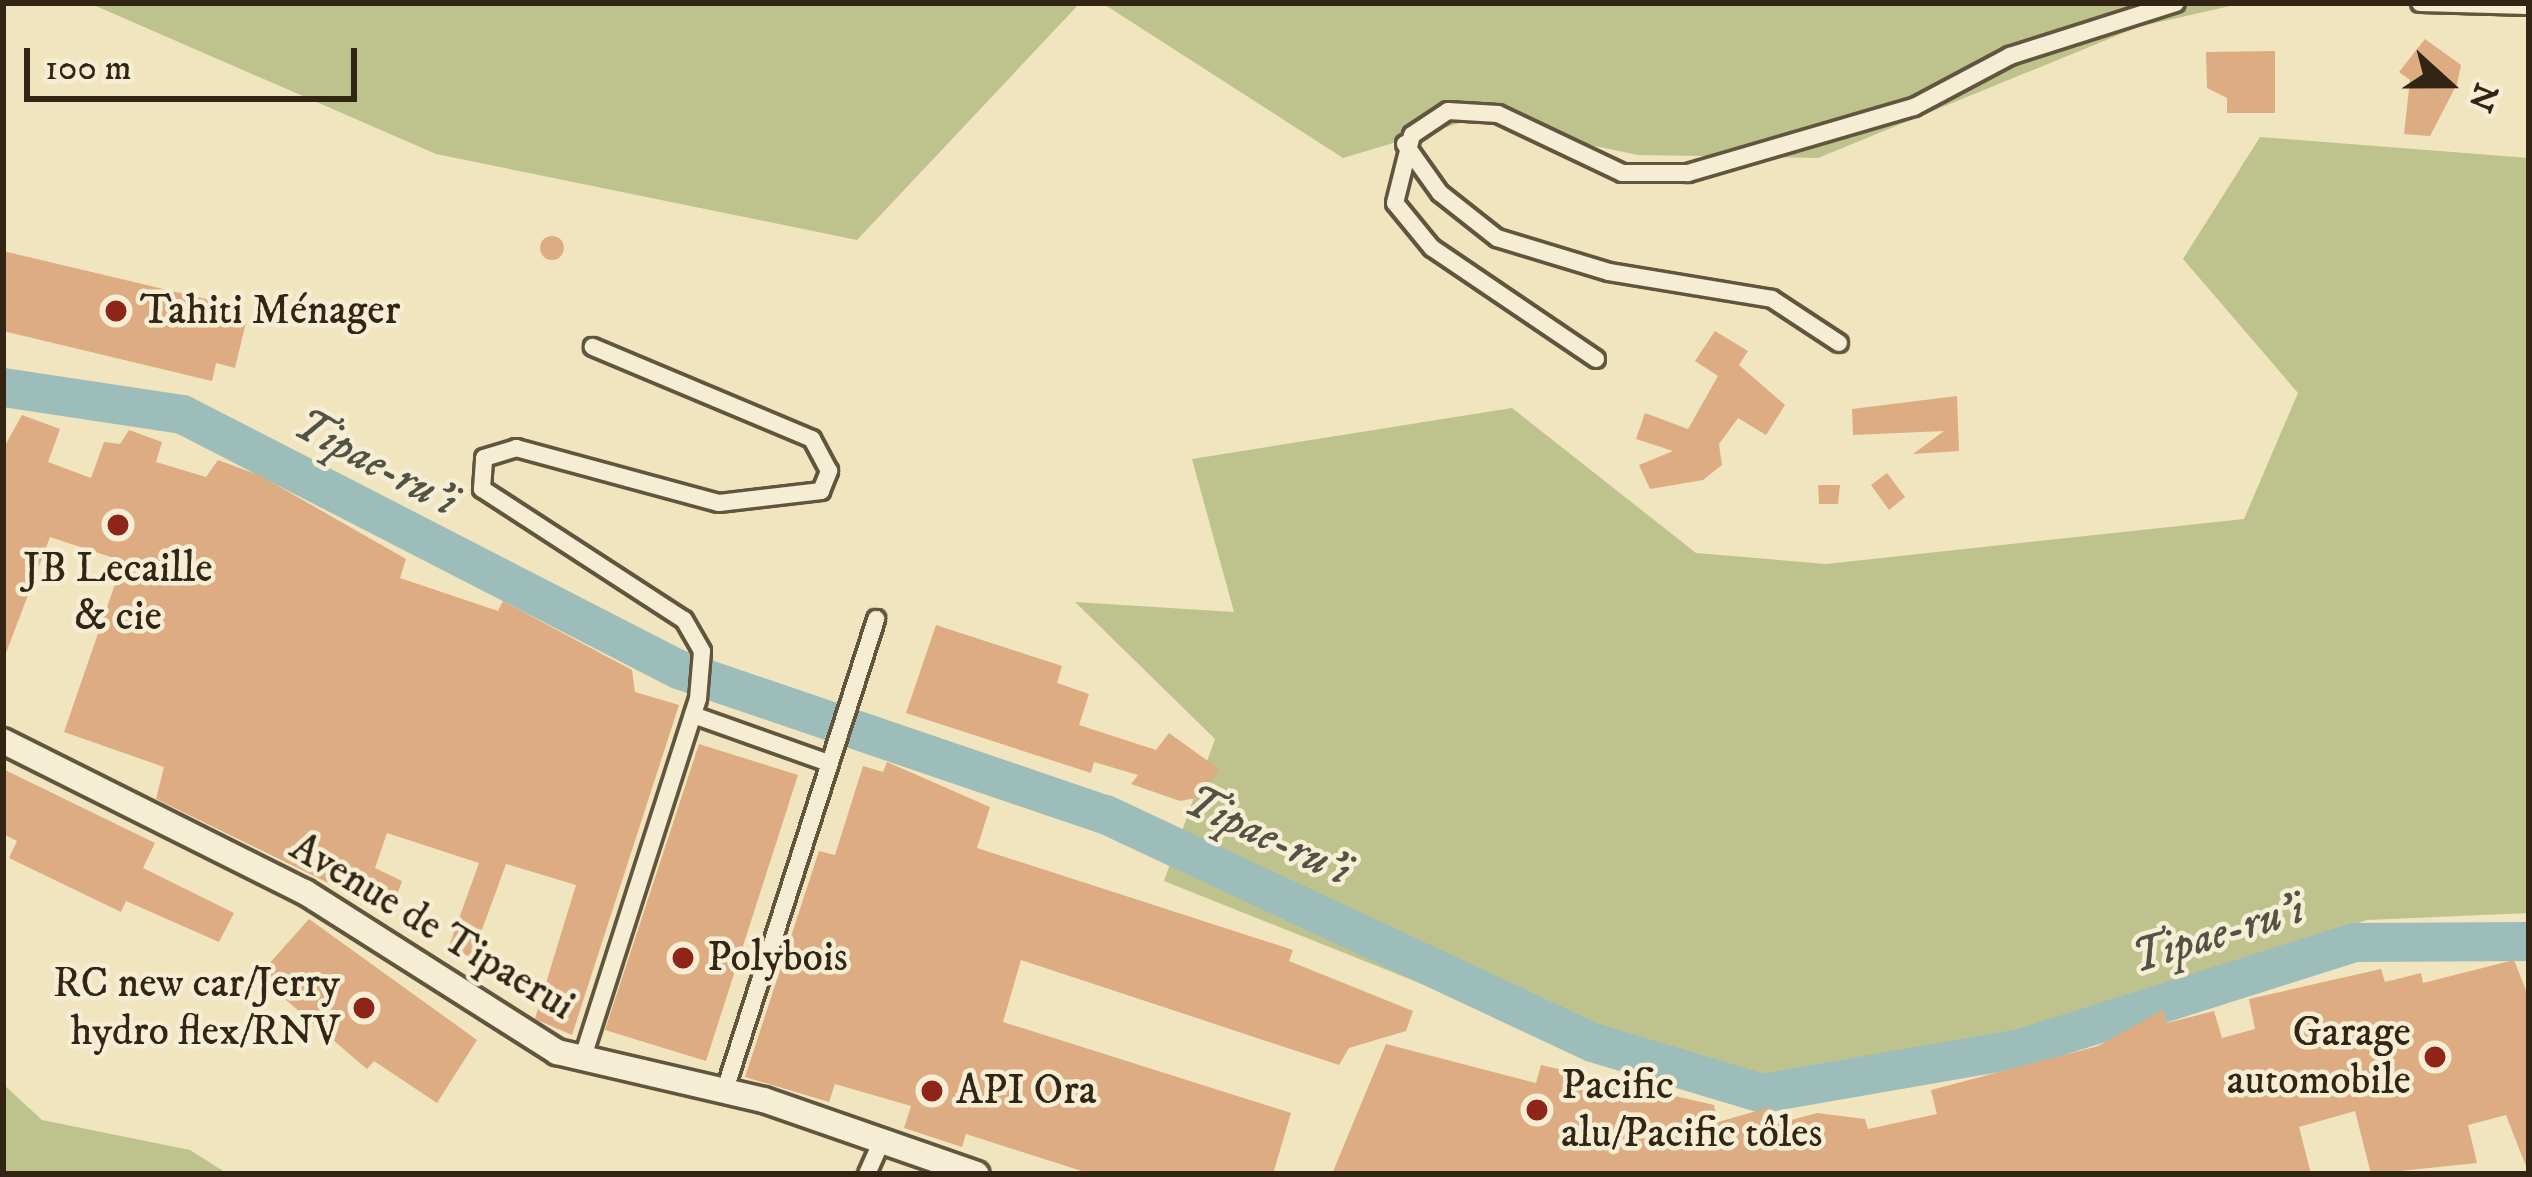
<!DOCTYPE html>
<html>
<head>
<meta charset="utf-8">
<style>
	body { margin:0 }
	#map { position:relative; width:2532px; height:1177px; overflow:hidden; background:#f0e5be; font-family:"IM FELL DW Pica",serif }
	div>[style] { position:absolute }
	.green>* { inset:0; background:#bec38e }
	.river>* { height:39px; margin:-19.5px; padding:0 19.5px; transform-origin:19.5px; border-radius:19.5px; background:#9dbdba }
	.building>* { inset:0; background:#deac82 }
	.round { border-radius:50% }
	.roads { filter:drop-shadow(3px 0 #62553e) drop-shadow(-3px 0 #62553e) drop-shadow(0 3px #62553e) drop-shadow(0 -3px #62553e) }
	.street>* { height:16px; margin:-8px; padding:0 8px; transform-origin:8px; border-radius:8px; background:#f5eed5 }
	.secondary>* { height:24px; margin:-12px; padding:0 12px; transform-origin:12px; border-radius:12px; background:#f5eed5 }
	.dots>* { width:33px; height:33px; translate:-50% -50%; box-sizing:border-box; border:6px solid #f5eed5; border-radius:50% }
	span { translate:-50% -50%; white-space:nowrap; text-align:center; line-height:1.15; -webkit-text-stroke:9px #f5eed5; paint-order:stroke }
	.poi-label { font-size:42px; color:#332513 }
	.left { translate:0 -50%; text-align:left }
	.right { translate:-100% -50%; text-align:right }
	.street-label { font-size:42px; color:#332513 }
	.water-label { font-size:45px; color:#535345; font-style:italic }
	.frame { position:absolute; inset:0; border:6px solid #332513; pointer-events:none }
	.north { position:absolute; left:2388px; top:24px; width:120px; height:120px; -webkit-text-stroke:9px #f5eed5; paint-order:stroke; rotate:111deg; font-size:33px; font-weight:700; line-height:48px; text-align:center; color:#332513 }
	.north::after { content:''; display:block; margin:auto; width:42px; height:54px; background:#332513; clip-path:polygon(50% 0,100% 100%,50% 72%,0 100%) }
	.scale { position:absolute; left:24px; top:48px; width:333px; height:54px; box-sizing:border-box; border:6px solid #332513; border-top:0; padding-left:15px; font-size:36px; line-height:42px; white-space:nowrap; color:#332513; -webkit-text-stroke:9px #f5eed5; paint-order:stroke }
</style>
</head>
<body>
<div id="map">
	<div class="green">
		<i style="clip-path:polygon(89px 3px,1080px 3px,857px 240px,436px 154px)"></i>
		<i style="clip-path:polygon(1102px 3px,2243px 3px,2138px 27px,1818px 158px,1638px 155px,1470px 120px,1343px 158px)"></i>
		<i style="clip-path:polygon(2260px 137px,2529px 158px,2529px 913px,2367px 920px,2020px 1040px,1885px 1075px,1748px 1085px,1607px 1058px,1164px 881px,1215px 739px,1075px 602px,1234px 612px,1192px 459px,1512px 408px,1696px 553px,1826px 564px,2244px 519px,2298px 393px,2183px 259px)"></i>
		<i style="clip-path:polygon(3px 1084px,42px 1120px,190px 1150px,228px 1174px,3px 1174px)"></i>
	</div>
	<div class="river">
		<i style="left:3px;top:387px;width:181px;rotate:8.6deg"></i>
		<i style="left:182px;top:414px;width:558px;rotate:27.21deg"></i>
		<i style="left:678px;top:669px;width:451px;rotate:18.8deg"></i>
		<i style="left:1105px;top:814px;width:538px;rotate:25.09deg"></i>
		<i style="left:1592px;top:1042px;width:177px;rotate:16.7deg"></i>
		<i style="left:1762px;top:1093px;width:262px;rotate:-9.9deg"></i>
		<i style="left:2020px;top:1048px;width:351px;rotate:-17.6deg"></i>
		<i style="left:2355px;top:942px;width:174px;rotate:-0.3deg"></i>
	</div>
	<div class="building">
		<i style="clip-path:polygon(2425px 39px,2461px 65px,2457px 84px,2430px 136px,2404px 134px,2410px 80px,2399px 72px)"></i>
		<i style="clip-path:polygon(2275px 51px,2275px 113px,2227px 113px,2227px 98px,2207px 88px,2206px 52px)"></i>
		<i class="round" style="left:540px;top:236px;width:24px;height:24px"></i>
		<i style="clip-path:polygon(3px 251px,231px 305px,228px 318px,246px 322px,235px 368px,216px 363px,212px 381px,3px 331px)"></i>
		<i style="clip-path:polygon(1715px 331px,1748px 351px,1739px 365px,1785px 405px,1766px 435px,1738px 418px,1719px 444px,1722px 465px,1703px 480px,1650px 489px,1639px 465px,1673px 451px,1636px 439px,1645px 413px,1688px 429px,1718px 376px,1695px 361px)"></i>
		<i style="clip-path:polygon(1957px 396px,1959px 451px,1913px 454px,1944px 431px,1853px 435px,1852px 409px)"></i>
		<i style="clip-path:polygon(22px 415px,60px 429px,48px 462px,91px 478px,104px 442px,120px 444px,129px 430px,162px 442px,156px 462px,206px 477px,218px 460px,259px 475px,406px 559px,400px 578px,498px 611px,503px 601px,632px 670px,635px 692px,679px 705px,572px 1035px,535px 1019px,576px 885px,506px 864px,472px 957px,448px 949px,479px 863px,387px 833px,375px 868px,402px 881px,390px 913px,156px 799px,164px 767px,64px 732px,123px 561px,50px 537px,3px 661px,3px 449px)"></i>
		<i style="clip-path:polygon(1887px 473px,1905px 497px,1889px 510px,1871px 485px)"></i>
		<i style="clip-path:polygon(1818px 485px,1840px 485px,1838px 504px,1819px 504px)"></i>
		<i style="clip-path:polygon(936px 625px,1062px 666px,1057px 683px,1089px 694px,1079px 725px,1156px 750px,1169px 733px,1219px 769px,1201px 797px,1180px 801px,1131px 784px,1138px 775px,1094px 762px,1091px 773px,906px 713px)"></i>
		<i style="clip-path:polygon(699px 744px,798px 775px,706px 1061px,605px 1030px)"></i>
		<i style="clip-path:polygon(887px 762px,990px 807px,977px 848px,1293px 950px,1289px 961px,1413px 1011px,1406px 1031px,1349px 1048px,1339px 1065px,1021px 960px,1003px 1022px,1291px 1113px,1273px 1174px,1091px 1174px,966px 1134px,962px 1147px,904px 1128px,911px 1106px,835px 1084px,829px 1102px,745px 1077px,819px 851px,835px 855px,863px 766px,883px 772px)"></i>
		<i style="clip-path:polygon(3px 769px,155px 843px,143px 868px,234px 913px,219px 942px,126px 901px,121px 912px,9px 858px,17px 841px,3px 834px)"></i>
		<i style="clip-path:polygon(309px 919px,477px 1040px,437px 1103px,374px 1061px,367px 1069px,258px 976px)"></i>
		<i style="clip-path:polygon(2514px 960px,2529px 998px,2529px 1174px,2506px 1115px,2468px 1125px,2477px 1163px,2371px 1174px,2355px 1111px,2299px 1127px,2311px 1174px,1332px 1174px,1386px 1044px,1536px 1083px,1541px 1065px,1714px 1105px,1718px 1122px,1771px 1107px,1776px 1124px,1817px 1113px,1865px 1119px,1868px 1129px,1937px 1114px,1931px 1090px,2098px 1046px,2163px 1010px,2167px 1023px,2214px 1011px,2222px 1038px,2255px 1029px,2249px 999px,2381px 969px,2385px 982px,2421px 973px,2423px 983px)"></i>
	</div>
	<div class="roads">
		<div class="street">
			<i style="left:2420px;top:3px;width:109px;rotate:1.6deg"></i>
			<i style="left:1405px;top:144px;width:60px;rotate:54.5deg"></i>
			<i style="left:1440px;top:193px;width:73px;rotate:38.3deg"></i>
			<i style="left:1497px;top:238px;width:117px;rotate:16.9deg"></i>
			<i style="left:1609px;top:272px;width:165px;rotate:9.4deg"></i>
			<i style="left:1772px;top:299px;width:80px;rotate:33.3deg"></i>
			<i style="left:1596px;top:359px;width:198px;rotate:-145.9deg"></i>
			<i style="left:1432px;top:248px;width:58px;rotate:-129.4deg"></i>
			<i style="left:1395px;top:203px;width:70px;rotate:-76deg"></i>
			<i style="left:1412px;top:135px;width:43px;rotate:-33.7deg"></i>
			<i style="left:1448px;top:111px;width:50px;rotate:3.4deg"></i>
			<i style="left:1498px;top:114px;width:137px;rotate:25.4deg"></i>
			<i style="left:1622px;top:173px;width:66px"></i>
			<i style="left:1688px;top:173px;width:235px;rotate:-16.3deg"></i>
			<i style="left:1914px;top:107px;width:109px;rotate:-28deg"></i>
			<i style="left:2010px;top:56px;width:174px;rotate:-17.7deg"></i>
			<i style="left:693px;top:715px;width:141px;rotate:19.5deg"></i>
			<i style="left:582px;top:1060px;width:379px;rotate:-72.2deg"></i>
			<i style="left:698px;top:699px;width:48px;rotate:-85.2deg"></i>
			<i style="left:702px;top:651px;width:36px;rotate:-120deg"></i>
			<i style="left:684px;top:620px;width:241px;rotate:-147deg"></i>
			<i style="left:482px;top:489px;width:31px;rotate:-86deg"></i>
			<i style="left:484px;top:458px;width:34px;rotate:-17deg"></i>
			<i style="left:516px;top:448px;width:210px;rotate:15.2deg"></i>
			<i style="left:719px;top:503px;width:103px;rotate:-6.7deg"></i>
			<i style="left:821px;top:491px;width:22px;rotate:-68deg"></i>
			<i style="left:829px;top:471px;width:36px;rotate:-118deg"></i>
			<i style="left:812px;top:439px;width:238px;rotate:-157.2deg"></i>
			<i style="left:724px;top:1093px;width:498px;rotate:-72.2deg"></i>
			<i style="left:867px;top:1174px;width:37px;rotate:-66deg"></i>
		</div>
		<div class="secondary">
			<i style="left:3px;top:741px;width:338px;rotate:26.6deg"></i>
			<i style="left:305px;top:892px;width:299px;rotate:32.4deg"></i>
			<i style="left:557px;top:1052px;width:212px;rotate:13.1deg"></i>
			<i style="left:764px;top:1100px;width:225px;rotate:19.2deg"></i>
		</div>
	</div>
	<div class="dots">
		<i style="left:116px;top:311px;background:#8f2418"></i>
		<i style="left:118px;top:525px;background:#8f2418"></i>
		<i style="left:683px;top:958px;background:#8f2418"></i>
		<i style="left:364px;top:1008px;background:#8f2418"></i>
		<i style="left:2435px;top:1057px;background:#8f2418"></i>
		<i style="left:932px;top:1091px;background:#8f2418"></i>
		<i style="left:1537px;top:1110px;background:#8f2418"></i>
	</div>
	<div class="poi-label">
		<span class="left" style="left:140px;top:311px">Tahiti Ménager</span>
		<span style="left:118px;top:593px">JB Lecaille<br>&amp; cie</span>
		<span class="left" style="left:707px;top:958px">Polybois</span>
		<span class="right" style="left:340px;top:1008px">RC new car/Jerry<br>hydro flex/RNV</span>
		<span class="right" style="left:2411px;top:1057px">Garage<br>automobile</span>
		<span class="left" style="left:1561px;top:1110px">Pacific<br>alu/Pacific tôles</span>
		<span class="left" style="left:956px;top:1091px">API Ora</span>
	</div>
	<div class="street-label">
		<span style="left:432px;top:927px;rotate:31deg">Avenue de Tipaerui</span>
	</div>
	<div class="water-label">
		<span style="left:375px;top:464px;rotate:28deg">Tipae-ru’i</span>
		<span style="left:1267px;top:837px;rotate:25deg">Tipae-ru’i</span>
		<span style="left:2218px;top:935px;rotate:-17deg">Tipae-ru’i</span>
	</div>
	<div class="frame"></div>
	<div class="north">N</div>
	<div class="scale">100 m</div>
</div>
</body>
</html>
